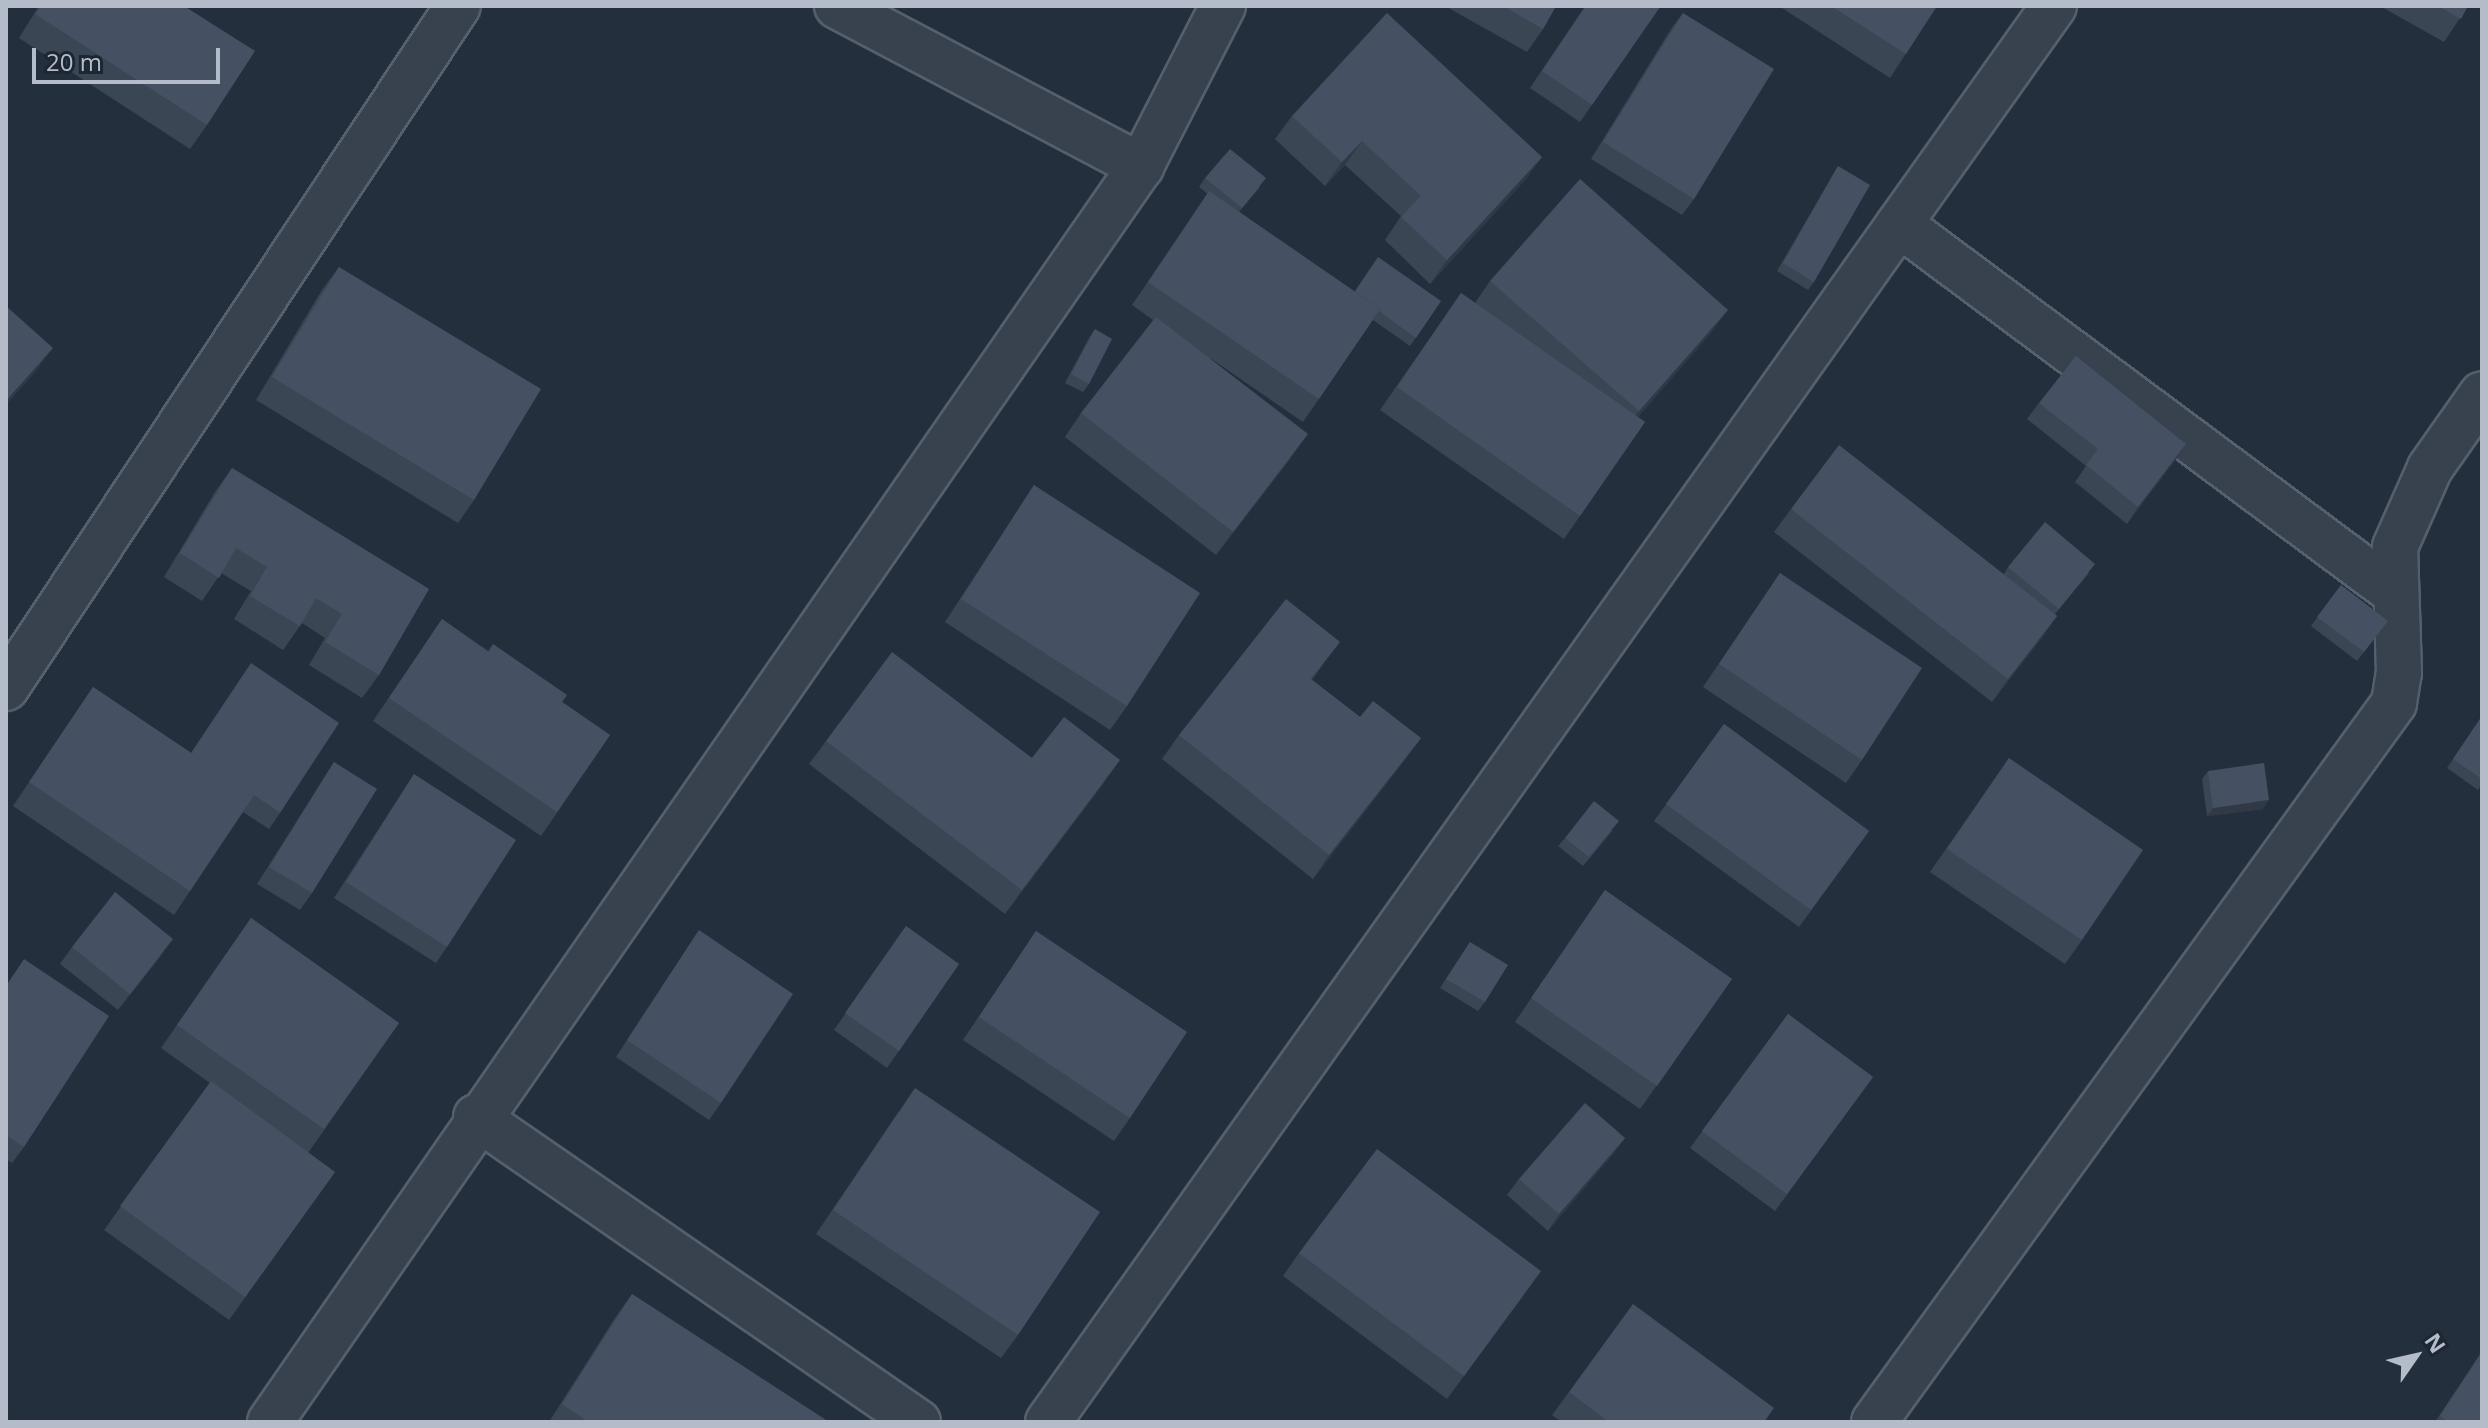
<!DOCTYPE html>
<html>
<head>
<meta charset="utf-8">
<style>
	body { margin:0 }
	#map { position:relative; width:2488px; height:1428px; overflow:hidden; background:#242f3e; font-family:"Open Sans",sans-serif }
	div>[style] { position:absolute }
	.roads { filter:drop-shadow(2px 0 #565f6c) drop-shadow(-2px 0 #565f6c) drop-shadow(0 2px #565f6c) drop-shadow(0 -2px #565f6c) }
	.minor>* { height:44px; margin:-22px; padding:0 22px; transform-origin:22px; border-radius:22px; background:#38414e }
	.wall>* { inset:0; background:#3b4654 }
	.shaded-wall>* { inset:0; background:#303945 }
	.building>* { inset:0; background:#455162 }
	span { translate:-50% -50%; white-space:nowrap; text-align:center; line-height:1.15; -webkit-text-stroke:8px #1d2633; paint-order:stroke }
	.frame { position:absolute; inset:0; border:8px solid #b4bcc9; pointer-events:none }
	.north { position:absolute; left:2376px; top:1316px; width:80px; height:80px; -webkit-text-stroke:6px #1d2633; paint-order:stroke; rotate:56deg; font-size:22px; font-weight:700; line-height:32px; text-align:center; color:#b4bcc9 }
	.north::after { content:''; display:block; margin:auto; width:28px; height:36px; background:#b4bcc9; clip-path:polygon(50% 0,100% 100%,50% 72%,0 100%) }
	.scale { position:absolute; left:32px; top:48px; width:188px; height:36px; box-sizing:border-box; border:4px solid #b4bcc9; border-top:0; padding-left:10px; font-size:24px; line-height:28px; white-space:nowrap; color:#b4bcc9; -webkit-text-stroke:6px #1d2633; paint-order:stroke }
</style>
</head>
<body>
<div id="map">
	<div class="roads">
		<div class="minor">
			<i style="left:837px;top:6px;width:344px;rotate:27.8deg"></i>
			<i style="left:1899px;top:224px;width:617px;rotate:36.63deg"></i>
			<i style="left:6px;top:688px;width:818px;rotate:-56.47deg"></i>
			<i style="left:476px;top:1117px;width:537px;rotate:34.61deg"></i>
			<i style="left:270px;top:1422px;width:1528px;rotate:-55.26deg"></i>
			<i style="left:1141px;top:166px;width:180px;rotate:-62.9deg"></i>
			<i style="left:1048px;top:1422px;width:1737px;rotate:-54.61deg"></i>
			<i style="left:1874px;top:1422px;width:887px;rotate:-54.12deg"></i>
			<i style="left:2394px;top:703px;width:30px;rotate:-81deg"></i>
			<i style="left:2399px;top:673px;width:126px;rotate:-91.8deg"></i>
			<i style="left:2395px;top:547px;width:86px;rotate:-66.1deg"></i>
			<i style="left:2430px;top:468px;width:90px;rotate:-54.9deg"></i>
		</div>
	</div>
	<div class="wall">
		<i style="clip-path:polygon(39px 6px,184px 6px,207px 125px,190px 149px,19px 38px)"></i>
		<i style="clip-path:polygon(1445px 6px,1556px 6px,1543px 29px,1527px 52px)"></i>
		<i style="clip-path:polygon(1585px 6px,1660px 7px,1580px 122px,1530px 88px)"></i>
		<i style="clip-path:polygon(1779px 6px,1937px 6px,1890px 78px)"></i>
		<i style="clip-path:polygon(2380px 6px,2468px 6px,2444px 42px)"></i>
		<i style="clip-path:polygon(1683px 13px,1694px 199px,1682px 215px,1591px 159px,1671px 29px)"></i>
		<i style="clip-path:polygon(1292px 116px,1542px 157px,1525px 180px,1430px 284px,1385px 240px,1401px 216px,1345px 165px,1325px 186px,1275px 139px)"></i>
		<i style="clip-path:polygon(1838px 166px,1814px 282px,1808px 290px,1777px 271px)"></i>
		<i style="clip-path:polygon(1205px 178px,1260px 187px,1239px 212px,1354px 291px,1441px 301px,1410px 346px,1373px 320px,1303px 422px,1210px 358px,1291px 458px,1216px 555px,1065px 437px,1081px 413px,1153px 320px,1132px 305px,1208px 194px,1199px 187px)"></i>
		<i style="clip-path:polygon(339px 267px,474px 500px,458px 523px,256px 400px,322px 290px)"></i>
		<i style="clip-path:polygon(1490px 281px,1711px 333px,1638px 417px,1645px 422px,1564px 539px,1380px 410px,1461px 293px,1475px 303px)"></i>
		<i style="clip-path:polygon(1095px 329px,1089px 384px,1083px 392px,1065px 383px,1089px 338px)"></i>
		<i style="clip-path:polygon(2039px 403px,2186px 444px,2127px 524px,2075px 482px,2086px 466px,2027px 419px)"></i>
		<i style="clip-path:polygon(232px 468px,429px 589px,379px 675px,362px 698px,309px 665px,325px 638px,302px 623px,283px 650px,234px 619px,251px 591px,221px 573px,202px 601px,164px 577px,215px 492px)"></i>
		<i style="clip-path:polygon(1034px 485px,1127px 706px,1110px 730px,945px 622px)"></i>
		<i style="clip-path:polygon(1791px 509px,2004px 574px,2008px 567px,2089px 573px,2055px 614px,2057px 616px,2041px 639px,1992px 702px,1774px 532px)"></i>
		<i style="clip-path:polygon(1780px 573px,1862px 760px,1846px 783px,1703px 687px)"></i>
		<i style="clip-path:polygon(2341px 585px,2388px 621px,2357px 661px,2311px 626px)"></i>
		<i style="clip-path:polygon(442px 619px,610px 735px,541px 836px,373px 721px)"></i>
		<i style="clip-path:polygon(1323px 665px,1312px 680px,1360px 717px,1421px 738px,1404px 761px,1313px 879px,1162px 759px,1179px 735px)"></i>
		<i style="clip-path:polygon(93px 687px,280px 813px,269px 829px,243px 812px,174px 915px,13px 806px)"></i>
		<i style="clip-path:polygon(2482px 716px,2482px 784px,2478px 790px,2447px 768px)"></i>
		<i style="clip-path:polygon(1724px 724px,1869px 831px,1799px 927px,1654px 821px)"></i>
		<i style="clip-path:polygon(826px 741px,1032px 758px,1104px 783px,1005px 914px,809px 764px)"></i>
		<i style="clip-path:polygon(2009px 758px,2082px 940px,2065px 964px,1930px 872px)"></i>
		<i style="clip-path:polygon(334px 762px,312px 893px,300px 910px,257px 884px)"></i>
		<i style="clip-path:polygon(2208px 771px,2263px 809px,2207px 816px,2202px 779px)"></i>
		<i style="clip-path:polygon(414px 774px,447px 947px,436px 963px,334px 898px)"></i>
		<i style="clip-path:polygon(1613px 830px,1583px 866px,1558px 846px,1565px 838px)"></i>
		<i style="clip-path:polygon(1605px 890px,1732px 979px,1640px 1109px,1515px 1022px)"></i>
		<i style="clip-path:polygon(251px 918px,399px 1023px,308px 1153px,335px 1172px,229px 1320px,104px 1230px,210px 1083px,161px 1048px)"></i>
		<i style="clip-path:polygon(906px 926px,959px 964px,887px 1068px,834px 1030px)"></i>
		<i style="clip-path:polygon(699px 930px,721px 1103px,709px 1120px,616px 1057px)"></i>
		<i style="clip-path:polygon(1036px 931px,1130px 1118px,1114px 1141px,963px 1040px)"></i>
		<i style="clip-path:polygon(1470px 942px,1485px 1002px,1478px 1011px,1440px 988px)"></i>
		<i style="clip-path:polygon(72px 947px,161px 956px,118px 1010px,60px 964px)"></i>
		<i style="clip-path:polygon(6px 986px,24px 1147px,12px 1163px,6px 1159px)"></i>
		<i style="clip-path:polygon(1788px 1014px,1873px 1077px,1775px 1211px,1690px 1148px)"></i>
		<i style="clip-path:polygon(899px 1111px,1018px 1335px,1001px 1358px,816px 1234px)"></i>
		<i style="clip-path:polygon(1625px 1138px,1613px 1154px,1548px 1231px,1507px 1195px,1519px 1179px)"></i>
		<i style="clip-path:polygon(1299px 1253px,1541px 1271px,1447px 1399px,1283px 1276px)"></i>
		<i style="clip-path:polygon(632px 1294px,829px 1422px,549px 1422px,615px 1318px)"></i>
		<i style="clip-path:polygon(2482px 1351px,2482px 1422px,2435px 1422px)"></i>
		<i style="clip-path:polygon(1569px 1392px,1764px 1422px,1562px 1422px,1552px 1415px)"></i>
	</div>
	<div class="shaded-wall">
		<i style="clip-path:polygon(1362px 141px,1345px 165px,1325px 186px,1342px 162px)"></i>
		<i style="clip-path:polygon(1542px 157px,1525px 180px,1430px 284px,1447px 260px)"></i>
		<i style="clip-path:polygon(1728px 310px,1711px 333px,1623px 434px,1639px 411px)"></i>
		<i style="clip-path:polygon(53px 348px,36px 371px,6px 405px,6px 401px)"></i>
		<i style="clip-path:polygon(1308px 434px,1291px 458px,1216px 555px,1233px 532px)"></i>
		<i style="clip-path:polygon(2186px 444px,2175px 461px,2127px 524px,2138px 507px)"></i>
		<i style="clip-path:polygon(2057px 616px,2041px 639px,1992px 702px,2008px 679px)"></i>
		<i style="clip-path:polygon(1340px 642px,1323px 665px,1294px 702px,1311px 679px)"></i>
		<i style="clip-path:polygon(1421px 738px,1404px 761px,1313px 879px,1329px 855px)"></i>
		<i style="clip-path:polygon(1120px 760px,1104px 783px,1005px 914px,1022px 890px)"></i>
		<i style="clip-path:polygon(2269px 800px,2263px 809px,2207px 816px,2213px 808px)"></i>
		<i style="clip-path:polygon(173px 939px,161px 956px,118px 1010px,130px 994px)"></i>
		<i style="clip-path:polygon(1625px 1138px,1613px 1154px,1548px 1231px,1559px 1214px)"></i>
		<i style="clip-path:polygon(1541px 1271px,1525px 1294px,1447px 1399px,1464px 1376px)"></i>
	</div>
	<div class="building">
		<i style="clip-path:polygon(41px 6px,184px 6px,255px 51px,207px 125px,35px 14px)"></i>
		<i style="clip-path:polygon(1503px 6px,1556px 6px,1543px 29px)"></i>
		<i style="clip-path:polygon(1586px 6px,1660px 7px,1592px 105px,1542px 71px)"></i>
		<i style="clip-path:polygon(1831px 6px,1937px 6px,1906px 54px)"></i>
		<i style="clip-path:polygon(2438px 6px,2468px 6px,2461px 19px)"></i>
		<i style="clip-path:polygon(1387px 13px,1542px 157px,1447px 260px,1401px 217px,1421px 196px,1362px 141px,1342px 162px,1292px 116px)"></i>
		<i style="clip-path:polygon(1683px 13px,1774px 69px,1694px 199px,1603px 142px)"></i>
		<i style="clip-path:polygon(1230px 149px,1266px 178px,1242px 208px,1205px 178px)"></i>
		<i style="clip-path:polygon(1838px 166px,1870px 185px,1814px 282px,1783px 263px)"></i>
		<i style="clip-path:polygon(1580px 179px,1728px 310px,1639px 411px,1490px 281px)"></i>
		<i style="clip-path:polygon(1209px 191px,1380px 309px,1319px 399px,1148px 282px)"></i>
		<i style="clip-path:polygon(1378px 257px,1441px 301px,1416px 338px,1379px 311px,1380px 309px,1355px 291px)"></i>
		<i style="clip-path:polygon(339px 267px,541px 389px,474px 500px,272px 377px)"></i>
		<i style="clip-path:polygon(1461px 293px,1645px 422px,1580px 516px,1397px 387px)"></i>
		<i style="clip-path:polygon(6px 306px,53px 348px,6px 401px)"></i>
		<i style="clip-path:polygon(1156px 317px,1308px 434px,1233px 532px,1081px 413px)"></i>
		<i style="clip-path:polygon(1095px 329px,1112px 339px,1089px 384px,1071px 374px)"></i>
		<i style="clip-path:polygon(2076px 356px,2186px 444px,2138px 507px,2086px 465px,2098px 449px,2039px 403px)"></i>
		<i style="clip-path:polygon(1839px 445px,2057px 616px,2008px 679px,1791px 509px)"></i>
		<i style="clip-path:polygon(232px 468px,429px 589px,379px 675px,325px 642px,342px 614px,316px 598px,300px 626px,250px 596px,267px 567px,236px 548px,219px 578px,180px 553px)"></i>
		<i style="clip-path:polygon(1034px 485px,1200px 593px,1127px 706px,961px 599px)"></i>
		<i style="clip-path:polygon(2045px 522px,2095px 564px,2059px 609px,2008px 567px)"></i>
		<i style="clip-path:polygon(1780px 573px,1922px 668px,1862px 760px,1719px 664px)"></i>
		<i style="clip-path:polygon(2341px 585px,2388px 621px,2364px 652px,2317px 617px)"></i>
		<i style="clip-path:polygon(1286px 599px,1340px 642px,1311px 679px,1360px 717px,1373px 701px,1421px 738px,1329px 855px,1179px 735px)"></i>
		<i style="clip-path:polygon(442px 619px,488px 652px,493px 644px,567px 695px,562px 702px,610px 735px,557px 812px,389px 698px)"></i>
		<i style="clip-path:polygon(892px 652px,1032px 758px,1064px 717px,1120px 760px,1022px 890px,826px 741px)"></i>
		<i style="clip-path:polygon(251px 663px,339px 723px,280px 813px,191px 753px)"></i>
		<i style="clip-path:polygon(93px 687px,254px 795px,190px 891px,29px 782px)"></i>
		<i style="clip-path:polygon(2482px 716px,2482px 779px,2453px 759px)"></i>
		<i style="clip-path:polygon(1724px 724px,1869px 831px,1811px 910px,1666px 804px)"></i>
		<i style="clip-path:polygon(2009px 758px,2143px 850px,2082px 940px,1947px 849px)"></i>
		<i style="clip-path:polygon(334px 762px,377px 789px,312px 893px,269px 867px)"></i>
		<i style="clip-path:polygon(2264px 763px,2269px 800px,2213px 808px,2208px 771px)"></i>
		<i style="clip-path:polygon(414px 774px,516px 840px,447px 947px,346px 882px)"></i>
		<i style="clip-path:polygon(1594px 801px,1619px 821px,1589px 857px,1565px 838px)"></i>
		<i style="clip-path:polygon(1605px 890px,1732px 979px,1657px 1086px,1531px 998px)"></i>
		<i style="clip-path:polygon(115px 892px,173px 939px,130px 994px,72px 947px)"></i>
		<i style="clip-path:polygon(251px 918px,399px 1023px,324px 1129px,177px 1025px)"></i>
		<i style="clip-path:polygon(906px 926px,959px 964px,899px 1051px,845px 1013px)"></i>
		<i style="clip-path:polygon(699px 930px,793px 994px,721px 1103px,627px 1040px)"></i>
		<i style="clip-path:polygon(1036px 931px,1187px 1032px,1130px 1118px,979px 1017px)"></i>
		<i style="clip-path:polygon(1470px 942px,1508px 965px,1485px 1002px,1446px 979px)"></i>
		<i style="clip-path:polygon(24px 959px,109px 1016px,24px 1147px,6px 1135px,6px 986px)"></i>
		<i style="clip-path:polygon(1788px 1014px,1873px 1077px,1787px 1194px,1702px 1131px)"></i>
		<i style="clip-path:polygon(211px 1081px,335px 1172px,245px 1297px,120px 1206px)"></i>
		<i style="clip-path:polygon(915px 1088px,1100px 1212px,1018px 1335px,833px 1210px)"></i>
		<i style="clip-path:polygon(1585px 1103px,1625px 1138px,1559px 1214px,1519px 1179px)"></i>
		<i style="clip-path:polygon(1377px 1149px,1541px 1271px,1464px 1376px,1299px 1253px)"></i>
		<i style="clip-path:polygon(632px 1294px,829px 1422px,589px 1422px,562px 1404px)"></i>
		<i style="clip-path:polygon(1633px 1304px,1774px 1408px,1764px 1422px,1609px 1422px,1569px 1392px)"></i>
		<i style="clip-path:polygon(2482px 1352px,2482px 1422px,2449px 1422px,2440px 1416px)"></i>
	</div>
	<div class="frame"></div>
	<div class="north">N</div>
	<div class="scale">20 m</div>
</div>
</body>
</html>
